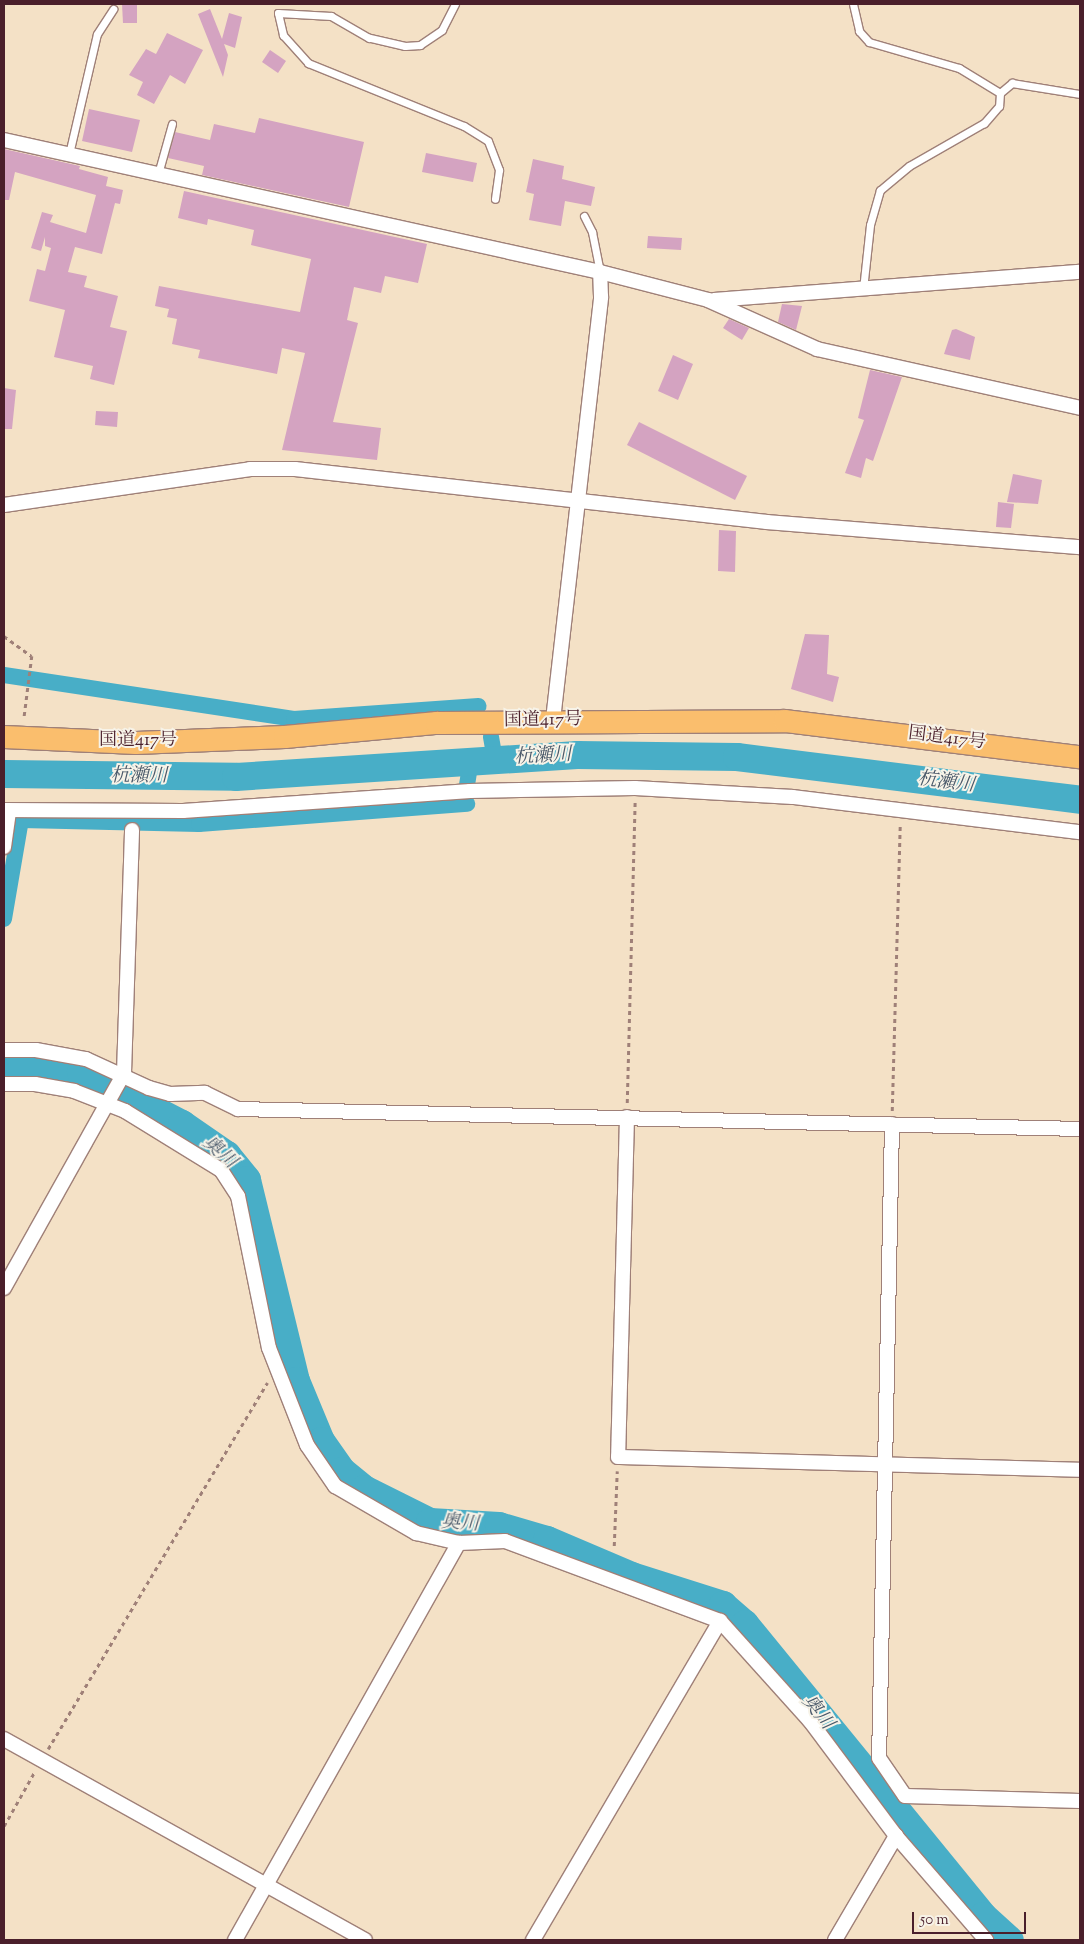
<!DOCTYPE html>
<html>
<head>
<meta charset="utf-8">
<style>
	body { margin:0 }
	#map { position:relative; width:1084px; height:1944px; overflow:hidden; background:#f4e1c6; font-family:"Sorts Mill Goudy","Noto Serif JP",serif }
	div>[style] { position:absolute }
	.canal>* { height:16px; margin:-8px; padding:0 8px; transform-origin:8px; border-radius:8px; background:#48aec7 }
	.river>* { height:28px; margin:-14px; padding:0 14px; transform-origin:14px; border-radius:14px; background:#48aec7 }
	.building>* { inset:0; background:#d4a3c1 }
	.path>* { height:2.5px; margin-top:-1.25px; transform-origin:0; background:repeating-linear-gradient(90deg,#9f8078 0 4px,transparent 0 8px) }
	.roads { filter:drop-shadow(1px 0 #9f8078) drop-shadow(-1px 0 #9f8078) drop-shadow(0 1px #9f8078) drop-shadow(0 -1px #9f8078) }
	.service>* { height:7px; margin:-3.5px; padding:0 3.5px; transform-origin:3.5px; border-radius:3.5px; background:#fff }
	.minor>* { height:14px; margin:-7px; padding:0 7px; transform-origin:7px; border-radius:7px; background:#fff }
	.trunk>* { height:22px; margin:-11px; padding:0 11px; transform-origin:11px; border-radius:11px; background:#fabe6d }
	span { translate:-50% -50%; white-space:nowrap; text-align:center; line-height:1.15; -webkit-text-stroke:4px #f7f3e8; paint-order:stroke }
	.street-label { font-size:18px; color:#4a1f2b }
	.water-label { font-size:19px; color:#495869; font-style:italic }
	.frame { position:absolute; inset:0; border:5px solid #4a1f2b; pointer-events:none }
	.scale { position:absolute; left:912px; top:1912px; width:114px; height:22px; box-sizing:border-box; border:2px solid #4a1f2b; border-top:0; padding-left:6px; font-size:15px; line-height:18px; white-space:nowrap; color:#4a1f2b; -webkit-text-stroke:4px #f7f3e8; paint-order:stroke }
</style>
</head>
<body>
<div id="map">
	<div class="canal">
		<i style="left:4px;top:675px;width:293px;rotate:8.6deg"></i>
		<i style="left:294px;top:719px;width:185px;rotate:-4deg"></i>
		<i style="left:491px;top:737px;width:22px;rotate:80deg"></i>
		<i style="left:467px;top:785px;width:25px;rotate:-81deg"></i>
		<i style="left:4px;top:919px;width:100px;rotate:-80.3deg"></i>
		<i style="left:21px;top:820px;width:178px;rotate:1.3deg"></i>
		<i style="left:199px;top:824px;width:269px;rotate:-4.3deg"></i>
	</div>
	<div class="river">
		<i style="left:4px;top:774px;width:232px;rotate:0.7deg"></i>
		<i style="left:236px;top:777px;width:342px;rotate:-3.7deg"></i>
		<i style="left:577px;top:755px;width:160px;rotate:0.7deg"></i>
		<i style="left:737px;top:757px;width:346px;rotate:7.1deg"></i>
		<i style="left:4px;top:1064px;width:77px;rotate:5.9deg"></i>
		<i style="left:81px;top:1072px;width:114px;rotate:27.2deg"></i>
		<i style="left:182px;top:1124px;width:55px;rotate:34.6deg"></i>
		<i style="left:227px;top:1155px;width:32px;rotate:51deg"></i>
		<i style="left:247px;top:1180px;width:207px;rotate:76.3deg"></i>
		<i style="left:296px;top:1381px;width:65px;rotate:67.4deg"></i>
		<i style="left:321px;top:1441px;width:37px;rotate:55deg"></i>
		<i style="left:342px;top:1471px;width:28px;rotate:39deg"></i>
		<i style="left:364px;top:1489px;width:74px;rotate:26.6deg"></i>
		<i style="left:430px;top:1522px;width:69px;rotate:3.3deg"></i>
		<i style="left:499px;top:1526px;width:50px;rotate:16.3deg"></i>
		<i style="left:547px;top:1540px;width:92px;rotate:23deg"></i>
		<i style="left:632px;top:1576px;width:96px;rotate:17.7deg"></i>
		<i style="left:723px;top:1605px;width:29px;rotate:41deg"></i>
		<i style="left:745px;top:1624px;width:377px;rotate:50.8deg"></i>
		<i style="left:983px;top:1916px;width:36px;rotate:42deg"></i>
	</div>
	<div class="building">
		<i style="clip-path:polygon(122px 4px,137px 4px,137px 23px,123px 23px)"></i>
		<i style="clip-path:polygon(210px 9px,222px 39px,229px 13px,242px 17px,235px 48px,224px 44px,228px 55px,223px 77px,198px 14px)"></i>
		<i style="clip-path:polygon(167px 33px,203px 50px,185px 84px,170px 75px,154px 104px,137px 95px,143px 82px,129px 75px,146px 49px,156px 54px)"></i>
		<i style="clip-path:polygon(270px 50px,286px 61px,278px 73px,262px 62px)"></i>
		<i style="clip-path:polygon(89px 109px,140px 120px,132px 152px,82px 141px)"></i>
		<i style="clip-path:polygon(259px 118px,364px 142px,349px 207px,202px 175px,204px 166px,168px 158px,175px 132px,210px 140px,214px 124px,255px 133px)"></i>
		<i style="clip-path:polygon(4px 149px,80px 166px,79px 169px,108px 177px,106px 186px,123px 190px,120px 204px,115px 203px,102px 254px,75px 247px,68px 272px,87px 276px,84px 287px,118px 296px,110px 327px,127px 331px,114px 385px,90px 379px,93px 366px,54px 357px,65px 310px,29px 301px,37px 269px,45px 271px,51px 248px,45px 246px,45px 237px,41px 251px,31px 248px,42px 212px,53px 215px,50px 222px,86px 233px,96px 195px,15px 172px,9px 200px,4px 200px)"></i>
		<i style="clip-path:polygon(426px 153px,477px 163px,473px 182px,422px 172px)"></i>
		<i style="clip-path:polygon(533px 159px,564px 166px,562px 179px,595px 187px,591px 206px,565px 201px,561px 226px,529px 220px,534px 194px,526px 192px)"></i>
		<i style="clip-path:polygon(184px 191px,427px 244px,418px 283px,385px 276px,381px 293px,354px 287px,347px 320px,358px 323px,333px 422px,381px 428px,377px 460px,282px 450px,305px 353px,282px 348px,277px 374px,198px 358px,200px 350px,172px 344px,177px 319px,167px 317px,169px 309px,155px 306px,159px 286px,300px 312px,311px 259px,251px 245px,254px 230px,208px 219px,207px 225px,178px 218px)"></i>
		<i style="clip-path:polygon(648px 236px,682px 238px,681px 250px,647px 248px)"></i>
		<i style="clip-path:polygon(782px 304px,802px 306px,796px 330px,778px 322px)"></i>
		<i style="clip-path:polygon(729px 319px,749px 328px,742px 340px,723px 328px)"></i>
		<i style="clip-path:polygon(956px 329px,975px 337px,970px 360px,944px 354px,952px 330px)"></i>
		<i style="clip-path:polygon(673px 355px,693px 364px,678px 400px,658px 391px)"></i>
		<i style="clip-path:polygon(870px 370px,902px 377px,873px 461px,866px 458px,861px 478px,845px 473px,864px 420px,858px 418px)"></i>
		<i style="clip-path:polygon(4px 388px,16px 390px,12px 429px,4px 429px)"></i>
		<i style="clip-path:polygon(96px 411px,118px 412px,117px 427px,95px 425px)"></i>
		<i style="clip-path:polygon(639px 422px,747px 476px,735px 500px,627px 445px)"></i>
		<i style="clip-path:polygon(1013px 474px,1042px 480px,1038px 504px,1007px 502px)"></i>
		<i style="clip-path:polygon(998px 502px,1014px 504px,1011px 528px,996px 527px)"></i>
		<i style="clip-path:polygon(719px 530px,736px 531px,735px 572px,718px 571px)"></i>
		<i style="clip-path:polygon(805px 634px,829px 635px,827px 674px,839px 677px,833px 702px,791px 689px)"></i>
	</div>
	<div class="path">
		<i style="left:4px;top:636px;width:34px;rotate:36deg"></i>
		<i style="left:32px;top:656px;width:64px;rotate:97.2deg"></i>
		<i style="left:627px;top:1103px;width:301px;rotate:-88.5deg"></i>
		<i style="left:892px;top:1111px;width:287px;rotate:-88.4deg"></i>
		<i style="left:614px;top:1546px;width:75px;rotate:-87.7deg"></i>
		<i style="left:48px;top:1749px;width:427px;rotate:-59.1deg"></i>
		<i style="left:4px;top:1826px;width:63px;rotate:-60.6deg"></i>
	</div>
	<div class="roads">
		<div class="service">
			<i style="left:455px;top:4px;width:29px;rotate:117deg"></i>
			<i style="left:442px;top:30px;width:27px;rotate:146deg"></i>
			<i style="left:420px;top:45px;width:15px;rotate:176deg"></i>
			<i style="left:405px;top:46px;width:37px;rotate:-167deg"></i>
			<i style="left:369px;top:38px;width:44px;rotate:-149.9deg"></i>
			<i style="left:331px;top:16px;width:53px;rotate:-176.8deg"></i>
			<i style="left:278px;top:13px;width:23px;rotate:77deg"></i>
			<i style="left:283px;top:35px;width:38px;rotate:48deg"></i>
			<i style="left:308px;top:63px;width:168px;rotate:22deg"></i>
			<i style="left:464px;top:126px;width:28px;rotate:32deg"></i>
			<i style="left:488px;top:141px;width:31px;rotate:69deg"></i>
			<i style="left:499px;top:170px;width:29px;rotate:98deg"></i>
			<i style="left:853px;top:4px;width:28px;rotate:77deg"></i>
			<i style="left:859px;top:31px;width:15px;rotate:48deg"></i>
			<i style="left:869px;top:42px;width:94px;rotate:16.1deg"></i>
			<i style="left:959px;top:68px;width:48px;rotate:31.4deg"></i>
			<i style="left:1000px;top:93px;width:13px;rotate:94deg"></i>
			<i style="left:999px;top:106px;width:23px;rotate:131deg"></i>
			<i style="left:984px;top:123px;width:86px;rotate:150.2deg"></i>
			<i style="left:909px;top:166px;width:38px;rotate:140deg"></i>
			<i style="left:880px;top:190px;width:36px;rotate:106deg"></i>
			<i style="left:870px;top:225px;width:64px;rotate:96.2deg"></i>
			<i style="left:1000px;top:93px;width:16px;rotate:-40deg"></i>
			<i style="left:1012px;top:83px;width:69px;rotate:9.2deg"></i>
			<i style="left:69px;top:154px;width:123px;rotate:-76.9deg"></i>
			<i style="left:97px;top:34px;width:30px;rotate:-57deg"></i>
			<i style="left:158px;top:174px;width:52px;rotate:-74.4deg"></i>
			<i style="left:584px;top:216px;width:18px;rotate:63deg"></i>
			<i style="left:592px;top:232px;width:41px;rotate:78.7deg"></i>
		</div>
		<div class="minor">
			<i style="left:4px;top:140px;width:610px;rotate:12.49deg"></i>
			<i style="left:600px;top:272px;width:112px;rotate:14.5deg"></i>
			<i style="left:708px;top:300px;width:120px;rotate:24.2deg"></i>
			<i style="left:817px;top:349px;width:270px;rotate:12.6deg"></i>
			<i style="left:714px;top:300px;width:367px;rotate:-4.4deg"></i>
			<i style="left:4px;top:505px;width:249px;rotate:-8.3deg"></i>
			<i style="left:250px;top:469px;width:45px"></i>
			<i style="left:295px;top:469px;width:475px;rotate:6.4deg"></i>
			<i style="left:767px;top:522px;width:314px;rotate:4.6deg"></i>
			<i style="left:553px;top:720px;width:426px;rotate:-83.5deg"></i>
			<i style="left:601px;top:297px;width:25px;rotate:-92deg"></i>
			<i style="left:4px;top:810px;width:179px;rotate:0.3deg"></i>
			<i style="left:183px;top:811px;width:288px;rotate:-4deg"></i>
			<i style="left:470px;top:791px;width:165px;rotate:-1deg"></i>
			<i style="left:635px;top:788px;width:158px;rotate:3.3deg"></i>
			<i style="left:793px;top:797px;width:289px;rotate:7deg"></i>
			<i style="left:4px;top:847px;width:37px;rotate:-82deg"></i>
			<i style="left:4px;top:1050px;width:32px"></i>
			<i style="left:36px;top:1050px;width:51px;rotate:10.2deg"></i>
			<i style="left:86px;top:1059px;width:69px;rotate:24.7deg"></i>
			<i style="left:149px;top:1088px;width:22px;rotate:16deg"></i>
			<i style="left:170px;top:1094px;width:35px;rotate:-2deg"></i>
			<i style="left:205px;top:1093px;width:37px;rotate:26deg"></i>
			<i style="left:238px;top:1109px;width:842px;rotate:1.36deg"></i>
			<i style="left:4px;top:1084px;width:31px"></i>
			<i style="left:35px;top:1084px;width:40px;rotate:10deg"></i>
			<i style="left:74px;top:1091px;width:55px;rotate:21.4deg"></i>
			<i style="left:125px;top:1111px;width:113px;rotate:31.6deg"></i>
			<i style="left:221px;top:1170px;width:31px;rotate:57deg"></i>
			<i style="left:238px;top:1196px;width:155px;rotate:78.5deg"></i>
			<i style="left:269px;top:1348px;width:104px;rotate:68.6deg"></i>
			<i style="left:307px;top:1445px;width:50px;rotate:55.7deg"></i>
			<i style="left:335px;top:1486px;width:94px;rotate:30.1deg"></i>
			<i style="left:416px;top:1533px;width:44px;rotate:13.1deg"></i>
			<i style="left:627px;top:1117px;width:340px;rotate:91.5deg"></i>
			<i style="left:618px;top:1457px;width:462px;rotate:1.6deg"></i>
			<i style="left:892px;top:1124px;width:634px;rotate:91.17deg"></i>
			<i style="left:879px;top:1758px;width:46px;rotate:55.6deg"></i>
			<i style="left:905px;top:1796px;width:175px;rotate:1.6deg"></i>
			<i style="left:4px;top:1288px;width:246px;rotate:-60.8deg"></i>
			<i style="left:124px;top:1073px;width:243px;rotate:-88.1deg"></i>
			<i style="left:4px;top:1739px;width:413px;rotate:29.1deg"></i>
			<i style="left:235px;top:1940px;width:456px;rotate:-60.6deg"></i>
			<i style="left:459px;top:1543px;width:46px;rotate:-2.5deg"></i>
			<i style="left:505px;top:1541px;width:229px;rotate:20.4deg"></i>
			<i style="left:720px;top:1621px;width:135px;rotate:48deg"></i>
			<i style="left:810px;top:1721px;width:144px;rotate:53.2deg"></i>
			<i style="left:896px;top:1836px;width:138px;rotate:49.1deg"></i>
			<i style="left:533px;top:1940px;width:370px;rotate:-59.6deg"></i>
			<i style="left:835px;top:1940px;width:121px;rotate:-59.6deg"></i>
		</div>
		<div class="trunk">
			<i style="left:4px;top:737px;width:132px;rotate:2.6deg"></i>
			<i style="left:136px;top:743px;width:149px;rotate:-2.3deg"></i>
			<i style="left:285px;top:737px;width:153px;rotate:-5.3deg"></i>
			<i style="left:437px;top:723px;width:348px;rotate:-0.3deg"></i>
			<i style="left:785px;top:721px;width:297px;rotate:7deg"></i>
		</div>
	</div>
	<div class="street-label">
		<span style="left:543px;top:721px;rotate:-1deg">国道417号</span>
		<span style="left:947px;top:739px;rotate:7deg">国道417号</span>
		<span style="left:138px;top:741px">国道417号</span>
	</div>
	<div class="water-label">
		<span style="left:543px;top:757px;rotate:-3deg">杭瀬川</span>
		<span style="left:139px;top:777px">杭瀬川</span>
		<span style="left:946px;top:783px;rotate:7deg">杭瀬川</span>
		<span style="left:219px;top:1153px;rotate:41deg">奥川</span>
		<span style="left:460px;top:1524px;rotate:4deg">奥川</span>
		<span style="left:817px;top:1713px;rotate:51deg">奥川</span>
	</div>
	<div class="frame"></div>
	<div class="scale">50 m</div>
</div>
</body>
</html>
